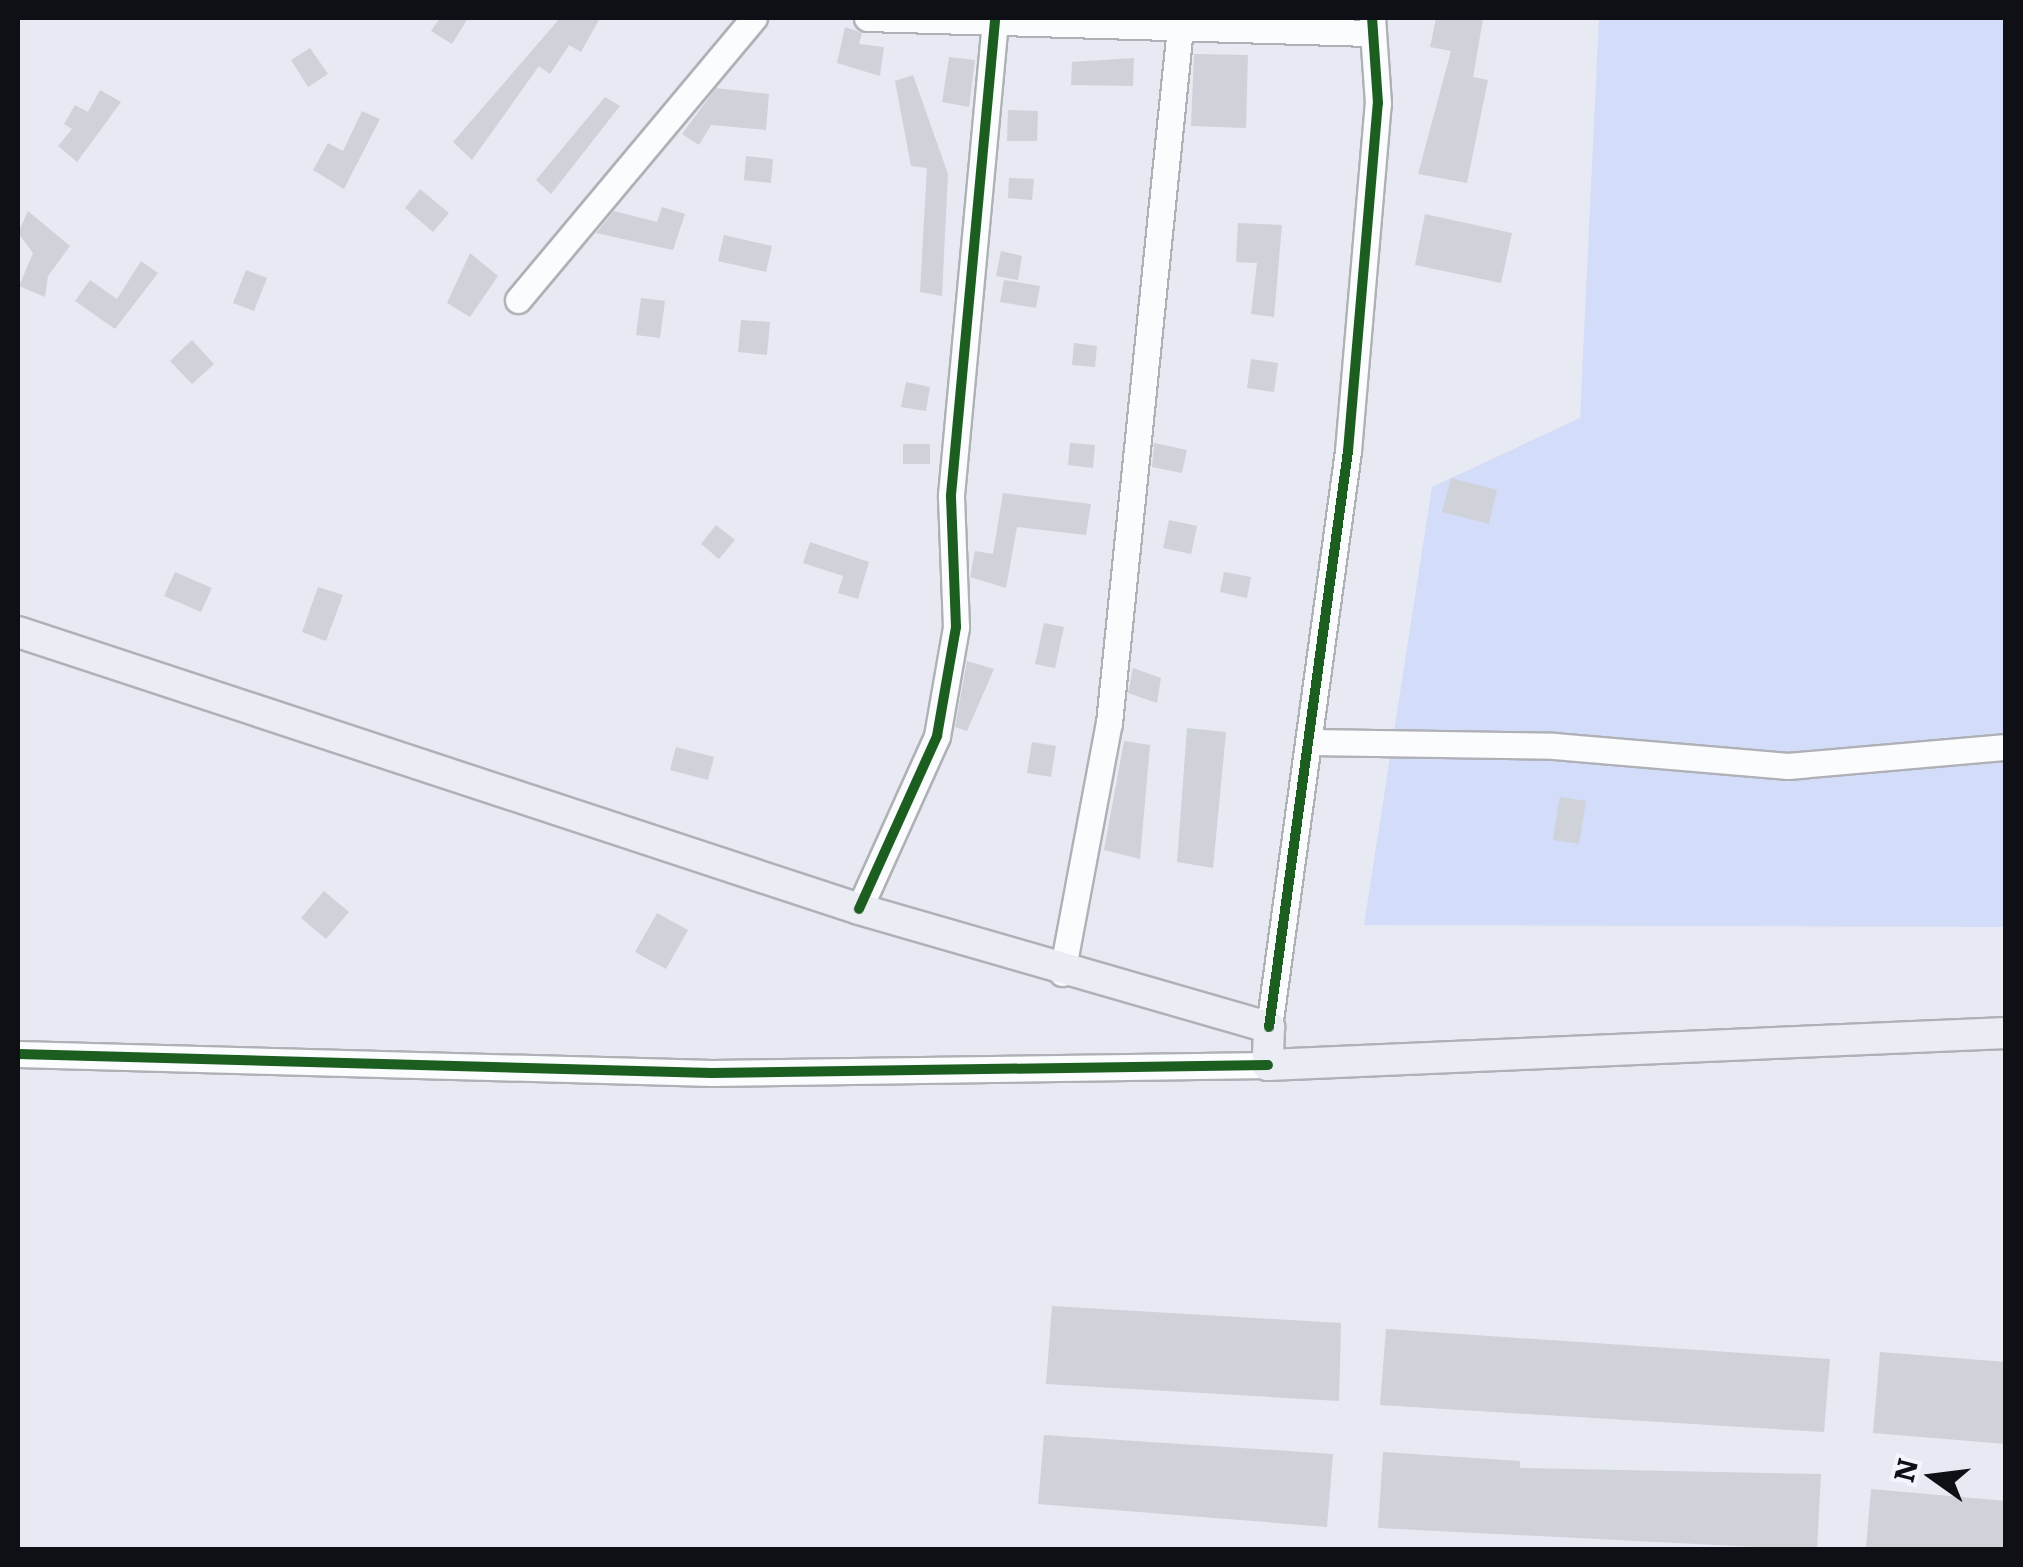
<!DOCTYPE html>
<html>
<head>
<meta charset="utf-8">
<style>
	body { margin:0 }
	#map { position:relative; width:2023px; height:1567px; overflow:hidden; background:#e7eaf2; font-family:Literata,serif }
	div>[style] { position:absolute }
	.green>* { inset:0; background:#d3dcf9 }
	.building>* { inset:0; background:#cfd2d8 }
	.roads { filter:drop-shadow(2px 0 #afb1b7) drop-shadow(-2px 0 #afb1b7) drop-shadow(0 2px #afb1b7) drop-shadow(0 -2px #afb1b7) }
	.minor>* { height:25px; margin:-12.5px; padding:0 12.5px; transform-origin:12.5px; border-radius:12.5px; background:#fbfcfd }
	.major>* { height:30px; margin:-15px; padding:0 15px; transform-origin:15px; border-radius:15px; background:#eaedf4 }
	.cycleway>* { height:10px; margin:-5px; padding:0 5px; transform-origin:5px; border-radius:5px; background:#1b5e20 }
	span { translate:-50% -50%; white-space:nowrap; text-align:center; line-height:1.15; -webkit-text-stroke:8px #f2f5fe; paint-order:stroke }
	.frame { position:absolute; inset:0; border:20px solid #0e1015; pointer-events:none }
	.north { position:absolute; left:1883px; top:1427px; width:100px; height:100px; -webkit-text-stroke:8px #f2f5fe; paint-order:stroke; rotate:284deg; font-size:28px; font-weight:700; line-height:40px; text-align:center; color:#0e1015 }
	.north::after { content:''; display:block; margin:auto; width:35px; height:45px; background:#0e1015; clip-path:polygon(50% 0,100% 100%,50% 72%,0 100%) }
</style>
</head>
<body>
<div id="map">
	<div class="green">
		<i style="clip-path:polygon(1599px 18px,2005px 18px,2005px 927px,1364px 925px,1432px 487px,1580px 418px)"></i>
	</div>
	<div class="building">
		<i style="clip-path:polygon(440px 18px,468px 18px,452px 44px,431px 31px)"></i>
		<i style="clip-path:polygon(560px 18px,600px 18px,581px 52px,569px 45px,550px 74px,539px 66px,472px 160px,453px 142px)"></i>
		<i style="clip-path:polygon(1436px 18px,1483px 19px,1473px 77px,1488px 80px,1467px 183px,1418px 174px,1451px 51px,1430px 47px)"></i>
		<i style="clip-path:polygon(845px 27px,862px 33px,859px 44px,884px 47px,880px 76px,837px 63px)"></i>
		<i style="clip-path:polygon(310px 48px,328px 74px,308px 87px,291px 60px)"></i>
		<i style="clip-path:polygon(1194px 54px,1248px 55px,1246px 128px,1191px 126px)"></i>
		<i style="clip-path:polygon(949px 57px,975px 60px,969px 107px,942px 102px)"></i>
		<i style="clip-path:polygon(1134px 58px,1133px 86px,1071px 85px,1072px 62px)"></i>
		<i style="clip-path:polygon(913px 75px,948px 174px,942px 296px,920px 292px,927px 168px,911px 166px,895px 81px)"></i>
		<i style="clip-path:polygon(716px 88px,769px 94px,766px 130px,711px 125px,699px 145px,682px 134px)"></i>
		<i style="clip-path:polygon(100px 90px,121px 102px,77px 162px,58px 146px,72px 129px,64px 124px,75px 105px,88px 112px)"></i>
		<i style="clip-path:polygon(605px 97px,620px 106px,551px 194px,536px 180px)"></i>
		<i style="clip-path:polygon(1008px 110px,1038px 111px,1037px 141px,1007px 141px)"></i>
		<i style="clip-path:polygon(362px 111px,380px 119px,344px 189px,313px 170px,328px 143px,343px 151px)"></i>
		<i style="clip-path:polygon(746px 156px,773px 159px,771px 183px,744px 180px)"></i>
		<i style="clip-path:polygon(1009px 178px,1034px 179px,1032px 200px,1008px 198px)"></i>
		<i style="clip-path:polygon(420px 189px,449px 213px,433px 232px,405px 208px)"></i>
		<i style="clip-path:polygon(662px 207px,685px 214px,673px 250px,596px 233px,614px 211px,657px 222px)"></i>
		<i style="clip-path:polygon(28px 211px,70px 246px,48px 276px,45px 297px,19px 286px,33px 253px,18px 233px)"></i>
		<i style="clip-path:polygon(1425px 214px,1512px 233px,1501px 283px,1415px 265px)"></i>
		<i style="clip-path:polygon(1238px 223px,1282px 225px,1274px 317px,1251px 314px,1257px 263px,1236px 262px)"></i>
		<i style="clip-path:polygon(724px 235px,772px 246px,766px 272px,718px 261px)"></i>
		<i style="clip-path:polygon(1001px 251px,1022px 256px,1018px 280px,996px 276px)"></i>
		<i style="clip-path:polygon(470px 253px,498px 276px,470px 317px,447px 303px)"></i>
		<i style="clip-path:polygon(141px 261px,158px 273px,115px 329px,75px 301px,90px 280px,117px 299px)"></i>
		<i style="clip-path:polygon(246px 270px,267px 278px,254px 311px,233px 303px)"></i>
		<i style="clip-path:polygon(1004px 280px,1040px 286px,1036px 308px,1000px 302px)"></i>
		<i style="clip-path:polygon(641px 298px,665px 301px,660px 338px,636px 335px)"></i>
		<i style="clip-path:polygon(741px 320px,770px 322px,767px 355px,738px 352px)"></i>
		<i style="clip-path:polygon(192px 340px,214px 364px,192px 384px,170px 361px)"></i>
		<i style="clip-path:polygon(1074px 343px,1097px 346px,1095px 367px,1072px 365px)"></i>
		<i style="clip-path:polygon(1251px 359px,1278px 363px,1274px 392px,1247px 388px)"></i>
		<i style="clip-path:polygon(906px 382px,930px 387px,926px 411px,901px 407px)"></i>
		<i style="clip-path:polygon(1070px 443px,1095px 445px,1093px 468px,1068px 465px)"></i>
		<i style="clip-path:polygon(1154px 443px,1187px 450px,1182px 473px,1152px 467px)"></i>
		<i style="clip-path:polygon(903px 444px,930px 444px,930px 464px,903px 464px)"></i>
		<i style="clip-path:polygon(1451px 478px,1497px 490px,1489px 524px,1442px 512px)"></i>
		<i style="clip-path:polygon(1003px 493px,1091px 504px,1086px 535px,1017px 527px,1006px 588px,970px 577px,975px 551px,993px 554px)"></i>
		<i style="clip-path:polygon(1169px 520px,1197px 526px,1191px 554px,1163px 548px)"></i>
		<i style="clip-path:polygon(716px 525px,735px 540px,719px 559px,701px 544px)"></i>
		<i style="clip-path:polygon(810px 542px,869px 562px,858px 599px,838px 593px,843px 576px,803px 563px)"></i>
		<i style="clip-path:polygon(175px 572px,212px 588px,201px 612px,164px 596px)"></i>
		<i style="clip-path:polygon(1224px 572px,1251px 577px,1247px 598px,1220px 592px)"></i>
		<i style="clip-path:polygon(318px 587px,343px 595px,326px 641px,302px 632px)"></i>
		<i style="clip-path:polygon(1044px 623px,1064px 627px,1055px 668px,1035px 664px)"></i>
		<i style="clip-path:polygon(967px 661px,994px 669px,967px 731px,955px 727px)"></i>
		<i style="clip-path:polygon(1133px 668px,1161px 678px,1157px 703px,1128px 693px)"></i>
		<i style="clip-path:polygon(1187px 728px,1226px 732px,1213px 868px,1177px 862px)"></i>
		<i style="clip-path:polygon(1124px 741px,1150px 745px,1140px 859px,1104px 850px)"></i>
		<i style="clip-path:polygon(1032px 742px,1056px 746px,1051px 777px,1027px 773px)"></i>
		<i style="clip-path:polygon(676px 747px,714px 757px,708px 780px,670px 770px)"></i>
		<i style="clip-path:polygon(1560px 797px,1586px 801px,1579px 844px,1553px 840px)"></i>
		<i style="clip-path:polygon(324px 891px,349px 912px,326px 939px,301px 918px)"></i>
		<i style="clip-path:polygon(657px 913px,688px 930px,666px 969px,635px 952px)"></i>
		<i style="clip-path:polygon(1052px 1306px,1341px 1323px,1339px 1401px,1046px 1384px)"></i>
		<i style="clip-path:polygon(1386px 1329px,1830px 1359px,1824px 1432px,1380px 1405px)"></i>
		<i style="clip-path:polygon(1880px 1352px,2006px 1362px,2006px 1444px,1873px 1433px)"></i>
		<i style="clip-path:polygon(1044px 1435px,1333px 1454px,1327px 1527px,1038px 1504px)"></i>
		<i style="clip-path:polygon(1383px 1452px,1520px 1461px,1520px 1468px,1821px 1474px,1817px 1550px,1378px 1528px)"></i>
		<i style="clip-path:polygon(1871px 1489px,2006px 1501px,2006px 1550px,1866px 1548px)"></i>
	</div>
	<div class="roads">
		<div class="minor">
			<i style="left:867px;top:18px;width:501px;rotate:1.71deg"></i>
			<i style="left:518px;top:300px;width:368px;rotate:-50.1deg"></i>
			<i style="left:1311px;top:742px;width:243px;rotate:0.9deg"></i>
			<i style="left:1554px;top:746px;width:235px;rotate:4.9deg"></i>
			<i style="left:1788px;top:766px;width:219px;rotate:-5deg"></i>
			<i style="left:859px;top:909px;width:190px;rotate:-65.7deg"></i>
			<i style="left:937px;top:736px;width:111px;rotate:-80.1deg"></i>
			<i style="left:956px;top:627px;width:132px;rotate:-92.2deg"></i>
			<i style="left:951px;top:495px;width:479px;rotate:-84.7deg"></i>
			<i style="left:1062px;top:973px;width:254px;rotate:-79.4deg"></i>
			<i style="left:1109px;top:723px;width:709px;rotate:-84.17deg"></i>
			<i style="left:1269px;top:1027px;width:581px;rotate:-82.19deg"></i>
			<i style="left:1348px;top:451px;width:349px;rotate:-85.1deg"></i>
			<i style="left:1378px;top:103px;width:85px;rotate:-94deg"></i>
			<i style="left:18px;top:1054px;width:694px;rotate:1.57deg"></i>
			<i style="left:712px;top:1073px;width:556px;rotate:-0.82deg"></i>
		</div>
		<div class="major">
			<i style="left:18px;top:632px;width:885px;rotate:18.23deg"></i>
			<i style="left:859px;top:909px;width:427px;rotate:16.1deg"></i>
			<i style="left:1269px;top:1027px;width:38px;rotate:92deg"></i>
			<i style="left:1268px;top:1065px;width:739px;rotate:-2.48deg"></i>
		</div>
	</div>
	<div class="cycleway">
		<i style="left:859px;top:909px;width:190px;rotate:-65.7deg"></i>
		<i style="left:937px;top:736px;width:111px;rotate:-80.1deg"></i>
		<i style="left:956px;top:627px;width:132px;rotate:-92.2deg"></i>
		<i style="left:951px;top:495px;width:479px;rotate:-84.7deg"></i>
		<i style="left:1269px;top:1027px;width:581px;rotate:-82.19deg"></i>
		<i style="left:1348px;top:451px;width:349px;rotate:-85.1deg"></i>
		<i style="left:1378px;top:103px;width:85px;rotate:-94deg"></i>
		<i style="left:18px;top:1054px;width:694px;rotate:1.57deg"></i>
		<i style="left:712px;top:1073px;width:556px;rotate:-0.82deg"></i>
	</div>
	<div class="frame"></div>
	<div class="north">N</div>
</div>
</body>
</html>
